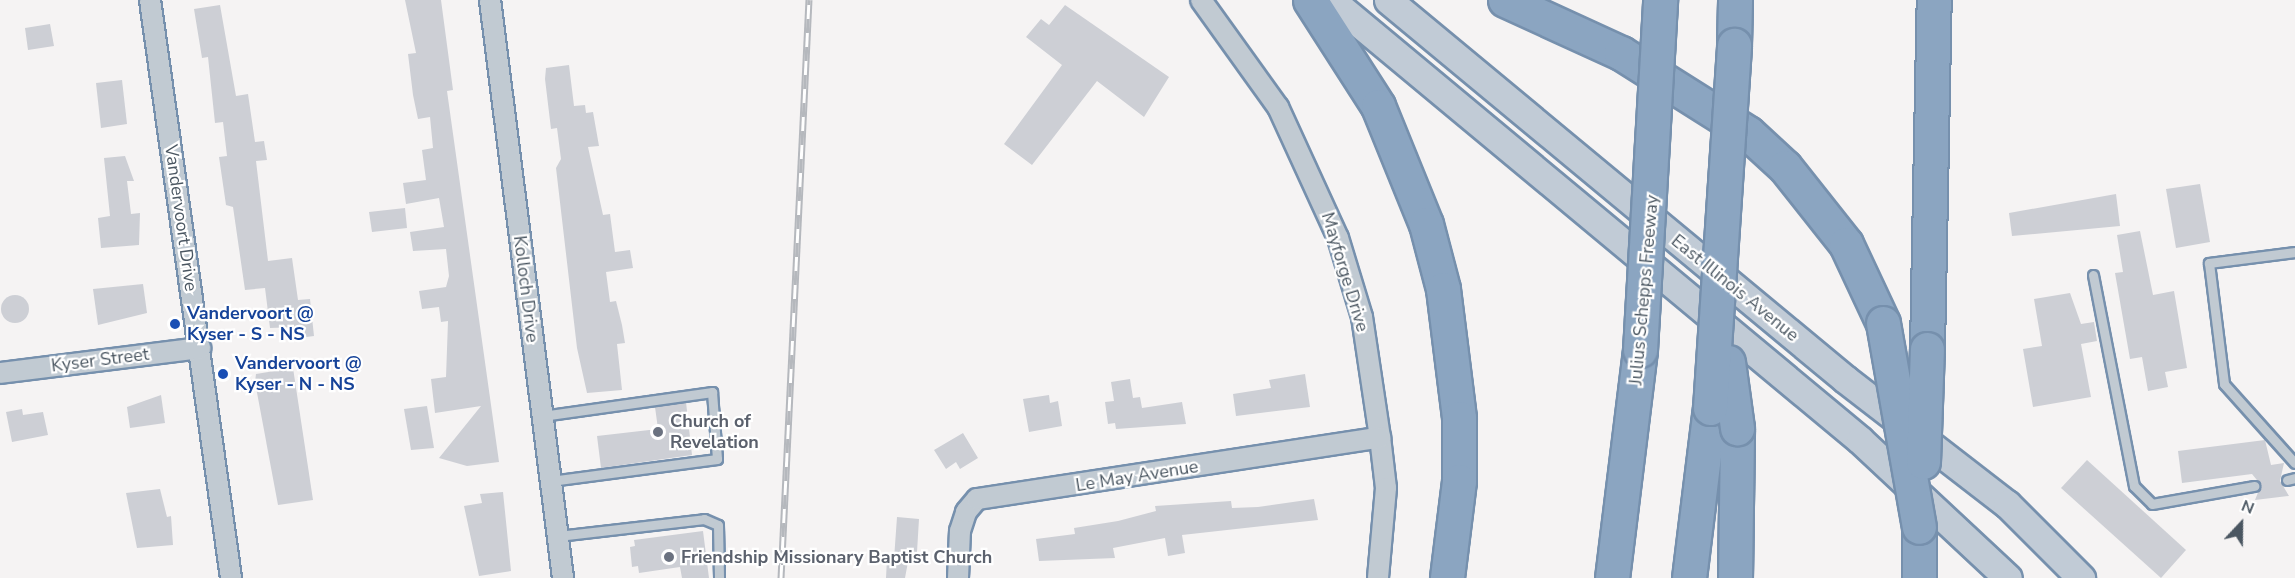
<!DOCTYPE html>
<html>
<head>
<meta charset="utf-8">
<style>
	body { margin:0 }
	#map { position:relative; width:2295px; height:578px; overflow:hidden; background:#f5f3f3; font-family:"Nunito Sans",sans-serif }
	div>[style] { position:absolute }
	.building>* { inset:0; background:#cdcfd5 }
	.round { border-radius:50% }
	.roads { filter:drop-shadow(2px 0 #7690ad) drop-shadow(-2px 0 #7690ad) drop-shadow(0 2px #7690ad) drop-shadow(0 -2px #7690ad) }
	.lane>* { height:9px; margin:-4.5px; padding:0 4.5px; transform-origin:4.5px; border-radius:4.5px; background:#c1cad2 }
	.street>* { height:20px; margin:-10px; padding:0 10px; transform-origin:10px; border-radius:10px; background:#c1cad2 }
	.secondary>* { height:27px; margin:-13.5px; padding:0 13.5px; transform-origin:13.5px; border-radius:13.5px; background:#c1cbd6 }
	.highway>* { height:33px; margin:-16.5px; padding:0 16.5px; transform-origin:16.5px; border-radius:16.5px; background:#8ba5c1 }
	.rail>* { height:7px; margin-top:-3.5px; transform-origin:0; background:repeating-linear-gradient(90deg,#fff 0 14px,#b5b8bd 0 28px); box-sizing:border-box; border-block:2px solid #b5b8bd }
	.bridges { filter:drop-shadow(2px 0 #7690ad) drop-shadow(-2px 0 #7690ad) drop-shadow(0 2px #7690ad) drop-shadow(0 -2px #7690ad) }
	.highway-bridge>* { height:33px; margin:-16.5px; padding:0 16.5px; transform-origin:16.5px; border-radius:16.5px; background:#8ba5c1 }
	.dots>* { width:16px; height:16px; translate:-50% -50%; box-sizing:border-box; border:3px solid #fff; border-radius:50% }
	span { translate:-50% -50%; white-space:nowrap; text-align:center; line-height:1.15; -webkit-text-stroke:4.5px #fff; paint-order:stroke }
	.street-label { font-size:18px; color:#4a5661 }
	.transit-label { font-size:18px; color:#164399; font-weight:700 }
	.left { translate:0 -50%; text-align:left }
	.worship-label { font-size:18px; color:#5b616d; font-weight:700 }
	.north { position:absolute; left:2211px; top:494px; width:60px; height:60px; -webkit-text-stroke:4px #fff; paint-order:stroke; rotate:22deg; font-size:16px; font-weight:700; line-height:24px; text-align:center; color:#4a5661 }
	.north::after { content:''; display:block; margin:auto; width:21px; height:27px; background:#4a5661; clip-path:polygon(50% 0,100% 100%,50% 72%,0 100%) }
</style>
</head>
<body>
<div id="map">
	<div class="building">
		<i style="clip-path:polygon(405px 0,441px 0,453px 90px,447px 91px,499px 462px,467px 466px,439px 458px,481px 406px,435px 413px,431px 379px,446px 377px,448px 321px,441px 322px,439px 307px,422px 309px,419px 291px,446px 287px,449px 276px,446px 249px,413px 251px,410px 232px,444px 227px,439px 198px,406px 204px,403px 183px,426px 180px,422px 150px,433px 148px,430px 117px,418px 119px,413px 95px,408px 54px,416px 53px)"></i>
		<i style="clip-path:polygon(220px 5px,236px 96px,248px 94px,255px 142px,264px 141px,267px 160px,256px 161px,268px 261px,292px 258px,298px 300px,310px 299px,314px 336px,299px 338px,297px 327px,270px 328px,265px 288px,245px 290px,233px 207px,226px 205px,219px 157px,227px 156px,223px 122px,215px 123px,208px 57px,202px 58px,194px 9px)"></i>
		<i style="clip-path:polygon(1065px 5px,1169px 77px,1144px 117px,1097px 81px,1032px 165px,1004px 144px,1062px 65px,1026px 37px,1041px 19px,1049px 25px)"></i>
		<i style="clip-path:polygon(50px 24px,54px 46px,28px 50px,25px 28px)"></i>
		<i style="clip-path:polygon(569px 65px,574px 106px,585px 105px,586px 113px,593px 112px,599px 146px,588px 147px,603px 215px,610px 214px,615px 252px,630px 250px,633px 268px,606px 272px,610px 302px,616px 301px,622px 325px,625px 343px,617px 344px,622px 390px,587px 393px,577px 348px,556px 168px,561px 159px,557px 128px,551px 129px,545px 79px,546px 68px)"></i>
		<i style="clip-path:polygon(122px 80px,127px 124px,101px 128px,96px 83px)"></i>
		<i style="clip-path:polygon(125px 156px,134px 181px,127px 181px,131px 214px,140px 213px,139px 245px,101px 248px,98px 218px,110px 216px,104px 158px)"></i>
		<i style="clip-path:polygon(2200px 184px,2210px 242px,2176px 248px,2166px 189px)"></i>
		<i style="clip-path:polygon(2116px 194px,2120px 226px,2012px 236px,2009px 213px)"></i>
		<i style="clip-path:polygon(405px 208px,407px 228px,372px 232px,369px 212px)"></i>
		<i style="clip-path:polygon(2140px 231px,2153px 295px,2174px 291px,2187px 368px,2165px 372px,2168px 387px,2148px 391px,2142px 357px,2130px 359px,2115px 273px,2123px 272px,2117px 235px)"></i>
		<i style="clip-path:polygon(143px 284px,147px 313px,98px 325px,93px 289px)"></i>
		<i style="clip-path:polygon(2070px 293px,2081px 324px,2094px 322px,2097px 341px,2081px 344px,2091px 397px,2033px 407px,2023px 349px,2042px 346px,2034px 299px)"></i>
		<i class="round" style="left:1px;top:295px;width:28px;height:28px"></i>
		<i style="clip-path:polygon(293px 368px,313px 500px,278px 505px,255px 382px,256px 374px)"></i>
		<i style="clip-path:polygon(1305px 374px,1310px 407px,1236px 416px,1233px 394px,1271px 388px,1269px 380px)"></i>
		<i style="clip-path:polygon(1130px 379px,1133px 398px,1140px 397px,1142px 408px,1182px 402px,1186px 424px,1116px 429px,1115px 423px,1108px 424px,1105px 402px,1114px 401px,1111px 382px)"></i>
		<i style="clip-path:polygon(161px 395px,165px 423px,130px 428px,127px 407px)"></i>
		<i style="clip-path:polygon(1049px 395px,1050px 403px,1058px 401px,1062px 426px,1029px 432px,1023px 399px)"></i>
		<i style="clip-path:polygon(686px 402px,692px 455px,601px 468px,597px 436px,658px 429px,655px 407px)"></i>
		<i style="clip-path:polygon(427px 406px,434px 448px,411px 450px,404px 409px)"></i>
		<i style="clip-path:polygon(22px 409px,23px 415px,43px 412px,48px 435px,12px 442px,6px 412px)"></i>
		<i style="clip-path:polygon(963px 433px,978px 458px,960px 469px,956px 462px,946px 469px,934px 450px)"></i>
		<i style="clip-path:polygon(2265px 440px,2271px 465px,2284px 463px,2280px 481px,2289px 496px,2255px 500px,2261px 485px,2252px 474px,2182px 483px,2178px 451px)"></i>
		<i style="clip-path:polygon(2087px 460px,2186px 550px,2161px 578px,2061px 488px)"></i>
		<i style="clip-path:polygon(160px 489px,167px 517px,171px 516px,173px 545px,137px 548px,126px 493px)"></i>
		<i style="clip-path:polygon(503px 492px,511px 571px,479px 576px,464px 506px,482px 503px,480px 494px)"></i>
		<i style="clip-path:polygon(1314px 499px,1318px 520px,1182px 535px,1185px 553px,1168px 556px,1165px 538px,1113px 548px,1115px 558px,1039px 561px,1036px 539px,1075px 534px,1074px 528px,1118px 521px,1156px 511px,1155px 506px,1231px 501px,1232px 508px,1258px 507px)"></i>
		<i style="clip-path:polygon(897px 517px,919px 519px,917px 552px,910px 551px,905px 578px,886px 578px,887px 558px,894px 559px)"></i>
		<i style="clip-path:polygon(703px 531px,709px 578px,682px 578px,680px 567px,639px 573px,638px 566px,632px 567px,630px 547px,635px 546px,634px 540px)"></i>
	</div>
	<div class="roads">
		<div class="lane">
			<i style="left:2295px;top:252px;width:87px;rotate:172.7deg"></i>
			<i style="left:2209px;top:263px;width:122px;rotate:82.9deg"></i>
			<i style="left:2224px;top:384px;width:106px;rotate:48.1deg"></i>
			<i style="left:2093px;top:275px;width:215px;rotate:79deg"></i>
			<i style="left:2134px;top:486px;width:25px;rotate:45deg"></i>
			<i style="left:2152px;top:504px;width:104px;rotate:-10deg"></i>
			<i style="left:542px;top:416px;width:172px;rotate:-8deg"></i>
			<i style="left:712px;top:392px;width:67px;rotate:85.7deg"></i>
			<i style="left:717px;top:459px;width:168px;rotate:172.5deg"></i>
			<i style="left:2287px;top:480px;width:8px;rotate:-14deg"></i>
			<i style="left:558px;top:536px;width:147px;rotate:-6.6deg"></i>
			<i style="left:704px;top:519px;width:15px;rotate:23deg"></i>
			<i style="left:718px;top:525px;width:53px;rotate:88.9deg"></i>
		</div>
		<div class="street">
			<i style="left:150px;top:0;width:584px;rotate:82.02deg"></i>
			<i style="left:490px;top:0;width:583px;rotate:82.8deg"></i>
			<i style="left:1201px;top:0;width:132px;rotate:54.3deg"></i>
			<i style="left:1278px;top:107px;width:144px;rotate:65.4deg"></i>
			<i style="left:1338px;top:238px;width:83px;rotate:73.1deg"></i>
			<i style="left:1362px;top:317px;width:121px;rotate:81.5deg"></i>
			<i style="left:1380px;top:437px;width:51px;rotate:83.3deg"></i>
			<i style="left:1386px;top:488px;width:90px;rotate:95.1deg"></i>
			<i style="left:0;top:373px;width:202px;rotate:-7.1deg"></i>
			<i style="left:958px;top:578px;width:47px;rotate:-87.6deg"></i>
			<i style="left:960px;top:531px;width:20px;rotate:-72deg"></i>
			<i style="left:966px;top:512px;width:17px;rotate:-50deg"></i>
			<i style="left:977px;top:499px;width:408px;rotate:-8.7deg"></i>
		</div>
		<div class="secondary">
			<i style="left:1331px;top:0;width:688px;rotate:39.75deg"></i>
			<i style="left:1860px;top:440px;width:202px;rotate:43deg"></i>
			<i style="left:1388px;top:0;width:594px;rotate:39.67deg"></i>
			<i style="left:1845px;top:379px;width:205px;rotate:37.7deg"></i>
			<i style="left:2007px;top:504px;width:105px;rotate:45deg"></i>
		</div>
		<div class="highway">
			<i style="left:1310px;top:0;width:126px;rotate:57.3deg"></i>
			<i style="left:1378px;top:106px;width:127px;rotate:67.9deg"></i>
			<i style="left:1426px;top:224px;width:67px;rotate:75.3deg"></i>
			<i style="left:1443px;top:289px;width:130px;rotate:82.9deg"></i>
			<i style="left:1459px;top:418px;width:63px;rotate:90deg"></i>
			<i style="left:1459px;top:481px;width:98px;rotate:97.1deg"></i>
			<i style="left:1505px;top:0;width:128px;rotate:24.6deg"></i>
			<i style="left:1621px;top:53px;width:150px;rotate:32.2deg"></i>
			<i style="left:1748px;top:133px;width:50px;rotate:42.6deg"></i>
			<i style="left:1785px;top:167px;width:98px;rotate:51.6deg"></i>
			<i style="left:1846px;top:244px;width:87px;rotate:64.9deg"></i>
			<i style="left:1734px;top:45px;width:45px;rotate:-88.7deg"></i>
			<i style="left:1927px;top:349px;width:349px;rotate:-88.9deg"></i>
			<i style="left:1612px;top:578px;width:230px;rotate:-83deg"></i>
			<i style="left:1689px;top:578px;width:171px;rotate:-83deg"></i>
			<i style="left:1735px;top:578px;width:150px;rotate:-89.2deg"></i>
			<i style="left:1919px;top:578px;width:51px;rotate:-90deg"></i>
		</div>
	</div>
	<div class="rail">
		<i style="left:781px;top:578px;width:579px;rotate:-87.23deg"></i>
	</div>
	<div class="bridges">
		<div class="highway-bridge">
			<i style="left:1883px;top:323px;width:207px;rotate:80deg"></i>
			<i style="left:1640px;top:350px;width:351px;rotate:-86.7deg"></i>
			<i style="left:1728px;top:362px;width:67px;rotate:82.2deg"></i>
			<i style="left:1710px;top:408px;width:364px;rotate:-86.2deg"></i>
			<i style="left:1923px;top:462px;width:113px;rotate:-88deg"></i>
		</div>
	</div>
	<div class="dots">
		<i style="left:175px;top:324px;background:#1a4fb4"></i>
		<i style="left:223px;top:374px;background:#1a4fb4"></i>
		<i style="left:658px;top:432px;background:#6b7280"></i>
		<i style="left:669px;top:557px;background:#6b7280"></i>
	</div>
	<div class="street-label">
		<span style="left:181px;top:218px;rotate:82deg">Vandervoort Drive</span>
		<span style="left:1345px;top:272px;rotate:73deg">Mayforge Drive</span>
		<span style="left:1735px;top:288px;rotate:39deg">East Illinois Avenue</span>
		<span style="left:526px;top:289px;rotate:83deg">Kolloch Drive</span>
		<span style="left:1644px;top:290px;rotate:-85deg">Julius Schepps Freeway</span>
		<span style="left:100px;top:360px;rotate:-7deg">Kyser Street</span>
		<span style="left:1137px;top:476px;rotate:-9deg">Le May Avenue</span>
	</div>
	<div class="transit-label">
		<span class="left" style="left:187px;top:324px">Vandervoort @<br>Kyser - S - NS</span>
		<span class="left" style="left:235px;top:374px">Vandervoort @<br>Kyser - N - NS</span>
	</div>
	<div class="worship-label">
		<span class="left" style="left:670px;top:432px">Church of<br>Revelation</span>
		<span class="left" style="left:681px;top:557px">Friendship Missionary Baptist Church</span>
	</div>
	<div class="north">N</div>
</div>
</body>
</html>
